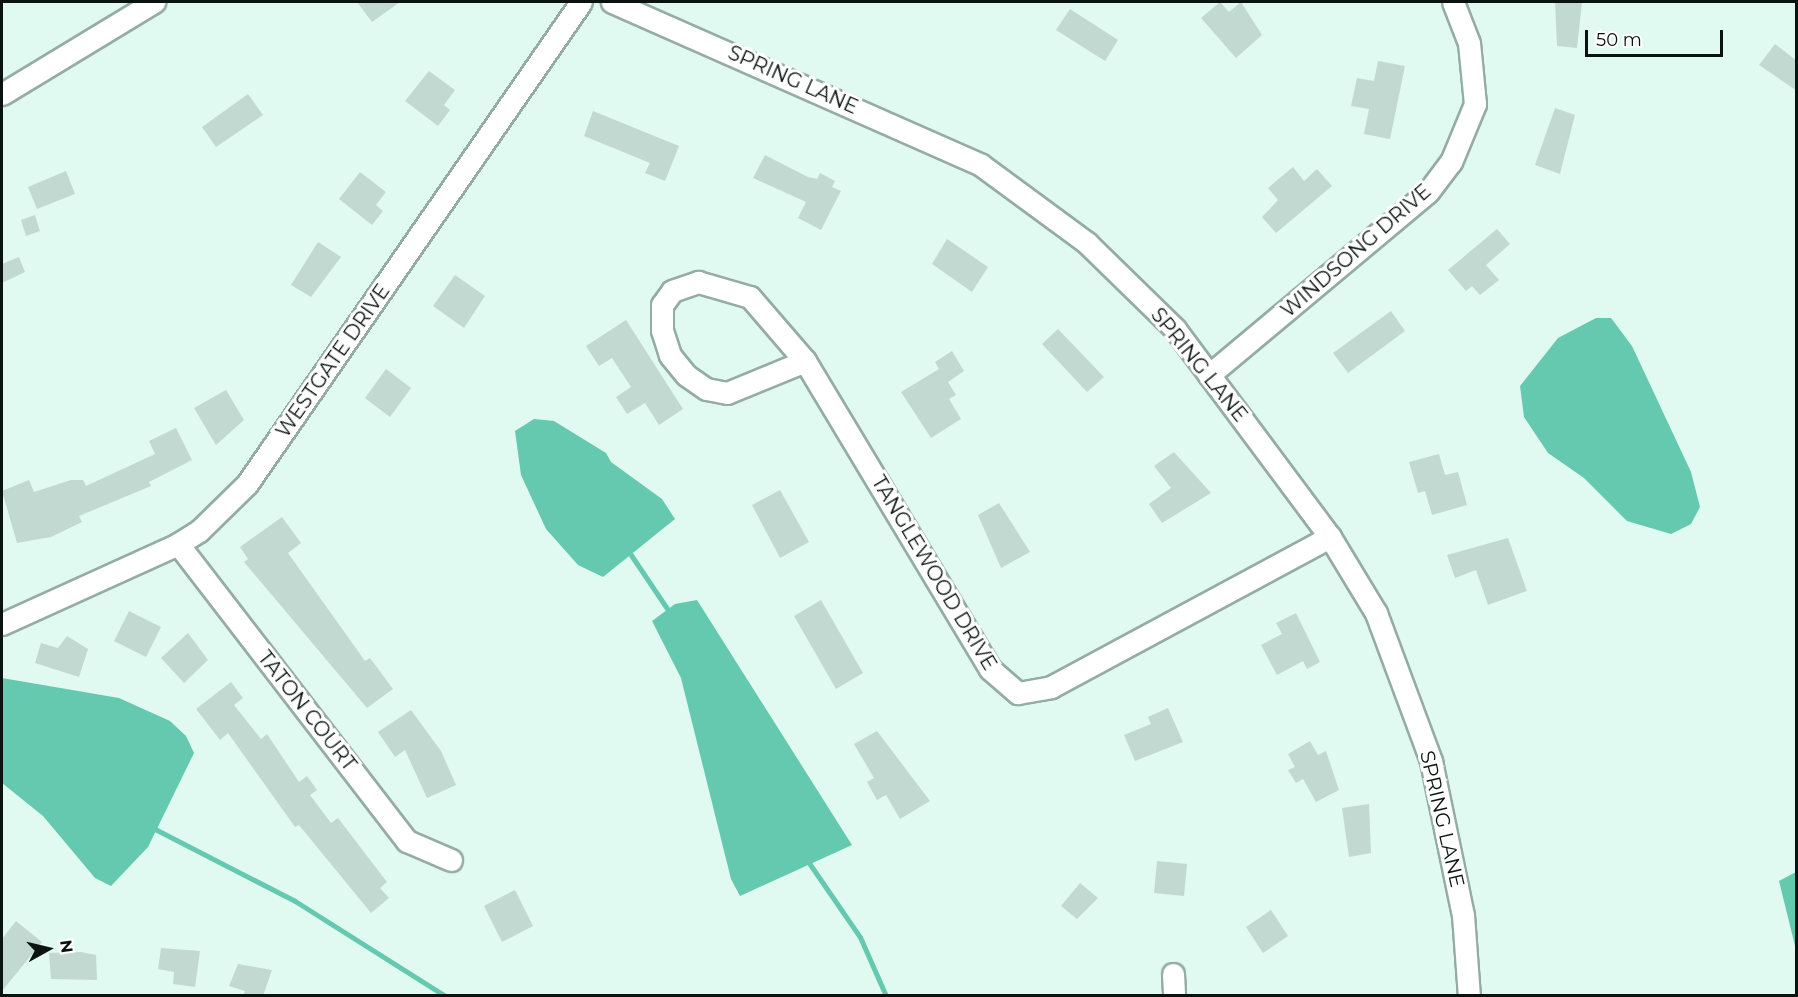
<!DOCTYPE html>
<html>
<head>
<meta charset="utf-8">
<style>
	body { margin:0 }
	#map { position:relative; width:1798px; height:997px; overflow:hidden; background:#e0f9f1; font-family:Montserrat,sans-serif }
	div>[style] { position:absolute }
	.water>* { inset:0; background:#64c9af }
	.stream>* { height:5px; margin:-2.5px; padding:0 2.5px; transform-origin:2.5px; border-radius:2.5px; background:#64c9af }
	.building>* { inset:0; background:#c2d9d2 }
	.roads { filter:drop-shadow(2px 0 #95aca5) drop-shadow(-2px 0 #95aca5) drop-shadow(0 2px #95aca5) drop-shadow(0 -2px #95aca5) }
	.minor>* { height:21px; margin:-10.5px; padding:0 10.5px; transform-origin:10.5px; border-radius:10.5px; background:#fff }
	span { translate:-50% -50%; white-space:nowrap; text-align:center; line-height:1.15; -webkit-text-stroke:6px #fff; paint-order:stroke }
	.street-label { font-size:20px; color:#0b1311 }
	.frame { position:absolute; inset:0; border:3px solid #0b1311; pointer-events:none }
	.north { position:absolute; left:18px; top:919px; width:60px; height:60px; -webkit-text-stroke:4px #fff; paint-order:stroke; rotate:82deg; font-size:16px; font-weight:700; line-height:24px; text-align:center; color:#0b1311 }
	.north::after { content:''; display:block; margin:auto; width:21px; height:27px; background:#0b1311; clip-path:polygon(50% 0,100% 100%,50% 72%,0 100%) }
	.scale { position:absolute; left:1585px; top:30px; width:138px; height:27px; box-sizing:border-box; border:3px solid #0b1311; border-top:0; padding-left:8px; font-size:18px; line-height:21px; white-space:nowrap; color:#0b1311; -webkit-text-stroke:4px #fff; paint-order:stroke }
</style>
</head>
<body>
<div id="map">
	<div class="water">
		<i style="clip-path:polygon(1596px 318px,1611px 318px,1632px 346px,1691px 472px,1700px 507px,1691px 524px,1671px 534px,1627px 521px,1584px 478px,1548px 453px,1524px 417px,1520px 386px,1558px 338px)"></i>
		<i style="clip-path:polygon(534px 419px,554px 421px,606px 453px,611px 462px,662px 499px,675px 519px,603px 577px,578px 565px,546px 529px,521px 475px,515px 431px)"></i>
		<i style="clip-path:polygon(697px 600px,852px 845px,740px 896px,731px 879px,681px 678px,652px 621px,675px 604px)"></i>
		<i style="clip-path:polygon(2px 678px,119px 698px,170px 721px,186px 736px,194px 753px,148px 847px,111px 886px,95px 878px,43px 816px,2px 783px)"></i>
		<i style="clip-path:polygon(1796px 872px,1796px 950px,1779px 881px)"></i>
	</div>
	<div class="stream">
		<i style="left:627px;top:549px;width:77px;rotate:56.1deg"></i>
		<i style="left:151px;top:827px;width:162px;rotate:27.2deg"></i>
		<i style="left:295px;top:901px;width:178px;rotate:32.3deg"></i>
		<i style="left:807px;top:860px;width:93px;rotate:55.5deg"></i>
		<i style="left:860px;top:937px;width:64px;rotate:66.2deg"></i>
	</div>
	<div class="building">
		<i style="clip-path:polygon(357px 2px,400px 2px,372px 22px)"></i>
		<i style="clip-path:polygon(1220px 2px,1229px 12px,1241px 2px,1262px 35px,1236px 58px,1201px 18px)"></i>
		<i style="clip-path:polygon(1555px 2px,1582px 2px,1577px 48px,1557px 46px)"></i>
		<i style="clip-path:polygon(1070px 9px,1118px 40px,1105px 61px,1056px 30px)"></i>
		<i style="clip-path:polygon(1775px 44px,1797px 61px,1797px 91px,1759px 65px)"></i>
		<i style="clip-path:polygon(1378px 61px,1405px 66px,1390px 139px,1364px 134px,1369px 109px,1351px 106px,1357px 78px,1374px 81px)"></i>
		<i style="clip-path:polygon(429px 71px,455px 90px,444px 105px,450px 110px,438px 126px,405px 101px)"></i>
		<i style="clip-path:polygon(248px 94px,263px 115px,216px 147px,202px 127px)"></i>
		<i style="clip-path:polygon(1555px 108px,1575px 115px,1560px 174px,1535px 165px)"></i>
		<i style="clip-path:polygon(593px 111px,679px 146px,665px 181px,645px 173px,650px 163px,584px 136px)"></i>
		<i style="clip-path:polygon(765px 155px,808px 177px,817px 179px,820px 173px,835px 181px,832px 187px,841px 191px,821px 230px,798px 218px,806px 202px,753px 178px)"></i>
		<i style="clip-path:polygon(1293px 167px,1304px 181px,1317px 169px,1332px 186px,1276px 233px,1262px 217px,1278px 200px,1268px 188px)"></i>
		<i style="clip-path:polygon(66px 171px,75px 194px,37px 209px,28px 187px)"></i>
		<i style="clip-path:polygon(360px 172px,386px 192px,376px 205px,383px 211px,372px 225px,339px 199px)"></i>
		<i style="clip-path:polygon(35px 215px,40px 231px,26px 236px,21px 220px)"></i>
		<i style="clip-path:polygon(1497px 229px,1510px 244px,1486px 265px,1499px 280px,1480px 295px,1472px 286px,1466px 291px,1448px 270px)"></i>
		<i style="clip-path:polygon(947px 239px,988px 267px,972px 292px,932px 264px)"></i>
		<i style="clip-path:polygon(318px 242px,341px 257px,311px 297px,291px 285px)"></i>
		<i style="clip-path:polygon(19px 257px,25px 272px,2px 283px,2px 264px)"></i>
		<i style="clip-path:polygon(455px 275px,485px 296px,464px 328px,433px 306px)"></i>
		<i style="clip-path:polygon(1391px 311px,1405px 331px,1348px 373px,1333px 353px)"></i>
		<i style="clip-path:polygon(626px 320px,683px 409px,659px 425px,645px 403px,627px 414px,616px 397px,631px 387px,612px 358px,599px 366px,586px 346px)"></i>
		<i style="clip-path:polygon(1058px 329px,1104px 377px,1087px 392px,1042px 344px)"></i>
		<i style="clip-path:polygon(952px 351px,964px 371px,948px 382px,956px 395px,949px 399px,961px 419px,931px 438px,901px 392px,939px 369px,935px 362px)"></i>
		<i style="clip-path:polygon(386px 369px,411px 388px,390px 417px,365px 398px)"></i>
		<i style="clip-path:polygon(226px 390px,244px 420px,216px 445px,194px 408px)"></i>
		<i style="clip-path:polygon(176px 428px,192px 460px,149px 482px,151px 486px,79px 516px,82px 522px,51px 537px,17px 543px,2px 491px,29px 480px,34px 492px,71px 480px,83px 480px,86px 486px,155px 454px,149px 441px)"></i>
		<i style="clip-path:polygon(1174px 452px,1211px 493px,1162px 523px,1149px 504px,1171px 488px,1154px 466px)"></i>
		<i style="clip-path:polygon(1439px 454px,1445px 475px,1458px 472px,1467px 505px,1432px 515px,1425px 491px,1418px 493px,1409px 462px)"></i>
		<i style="clip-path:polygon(780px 490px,809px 542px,780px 558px,752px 505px)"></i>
		<i style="clip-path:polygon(999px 503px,1030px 552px,1001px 568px,978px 515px)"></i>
		<i style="clip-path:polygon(282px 517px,301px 543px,288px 553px,365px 661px,370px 658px,393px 689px,367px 708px,244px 562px,248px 559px,240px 547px)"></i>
		<i style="clip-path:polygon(1508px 538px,1527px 591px,1488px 605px,1476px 570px,1455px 578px,1447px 555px)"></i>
		<i style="clip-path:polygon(821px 600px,863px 673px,836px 689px,794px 616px)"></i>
		<i style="clip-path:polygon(129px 611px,161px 627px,146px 657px,114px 641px)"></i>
		<i style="clip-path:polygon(1296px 613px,1320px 662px,1307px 669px,1303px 661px,1277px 675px,1261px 645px,1282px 634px,1276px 623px)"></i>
		<i style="clip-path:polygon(188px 633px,208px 660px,184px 683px,161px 658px)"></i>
		<i style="clip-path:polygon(67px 636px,88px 649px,79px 677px,35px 663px,41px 643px,58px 648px)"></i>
		<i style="clip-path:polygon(231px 682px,243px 698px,234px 705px,261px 739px,267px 734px,299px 782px,307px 776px,317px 790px,310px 795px,331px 823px,338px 818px,387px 882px,380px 888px,389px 898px,371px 913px,299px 825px,295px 827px,228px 733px,220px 740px,196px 709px)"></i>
		<i style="clip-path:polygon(1168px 708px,1183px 742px,1135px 761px,1124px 735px,1151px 724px,1148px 717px)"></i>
		<i style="clip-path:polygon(411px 710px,441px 751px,456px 785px,427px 798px,405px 750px,395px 757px,378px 732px)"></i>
		<i style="clip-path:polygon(877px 731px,930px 801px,900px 819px,886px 795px,877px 800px,867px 782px,874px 778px,854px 744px)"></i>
		<i style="clip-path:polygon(1310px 741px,1318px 755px,1326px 751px,1339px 790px,1316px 802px,1303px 779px,1296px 783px,1288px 770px,1295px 767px,1288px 754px)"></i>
		<i style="clip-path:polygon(1369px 804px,1371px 853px,1349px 857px,1342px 808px)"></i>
		<i style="clip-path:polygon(1157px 861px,1187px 864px,1184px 896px,1154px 893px)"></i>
		<i style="clip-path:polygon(1080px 883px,1098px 898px,1077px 919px,1061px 906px)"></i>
		<i style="clip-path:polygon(515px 890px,533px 926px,502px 942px,484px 906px)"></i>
		<i style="clip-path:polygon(1271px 910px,1288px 936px,1263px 953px,1246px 927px)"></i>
		<i style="clip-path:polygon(16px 921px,42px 942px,2px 991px,2px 939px)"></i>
		<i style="clip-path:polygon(161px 948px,200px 951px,195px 987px,173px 984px,174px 972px,158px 969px)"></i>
		<i style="clip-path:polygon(81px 952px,96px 955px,97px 980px,51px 979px,49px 953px)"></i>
		<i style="clip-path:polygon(238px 964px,272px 970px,263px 996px,243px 996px,245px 991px,229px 986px)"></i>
	</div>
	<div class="roads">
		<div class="minor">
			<i style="left:612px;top:2px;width:403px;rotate:23.8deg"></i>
			<i style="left:981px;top:165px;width:132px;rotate:36.3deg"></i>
			<i style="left:1087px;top:243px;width:123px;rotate:44.3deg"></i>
			<i style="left:1175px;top:329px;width:259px;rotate:53.3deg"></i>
			<i style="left:1330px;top:537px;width:89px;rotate:58.8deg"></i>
			<i style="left:1376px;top:613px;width:158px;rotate:69.6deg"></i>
			<i style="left:1431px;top:761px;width:157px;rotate:78.3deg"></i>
			<i style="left:1463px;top:915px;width:81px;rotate:85.8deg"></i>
			<i style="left:2px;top:94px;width:178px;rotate:-31.2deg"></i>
			<i style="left:698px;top:282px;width:54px;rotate:16.1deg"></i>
			<i style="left:750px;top:297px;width:84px;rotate:49.3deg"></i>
			<i style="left:805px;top:361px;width:84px;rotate:157.7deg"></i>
			<i style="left:727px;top:393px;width:21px;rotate:-169deg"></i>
			<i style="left:706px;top:389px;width:24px;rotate:-145deg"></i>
			<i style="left:686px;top:375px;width:26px;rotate:-129deg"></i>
			<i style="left:670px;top:355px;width:26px;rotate:-108deg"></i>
			<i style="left:662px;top:330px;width:25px;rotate:-90deg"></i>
			<i style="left:662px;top:305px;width:17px;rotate:-54deg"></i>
			<i style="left:672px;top:291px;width:28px;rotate:-19deg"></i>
			<i style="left:805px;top:361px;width:359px;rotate:59deg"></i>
			<i style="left:990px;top:669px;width:37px;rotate:41deg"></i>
			<i style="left:1018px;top:693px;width:34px;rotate:-10deg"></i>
			<i style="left:1051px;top:687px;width:317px;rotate:-28.3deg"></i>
			<i style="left:1209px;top:375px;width:285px;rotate:-39.9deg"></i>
			<i style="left:1428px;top:192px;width:38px;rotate:-53deg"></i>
			<i style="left:1451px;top:162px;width:63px;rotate:-67.5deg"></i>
			<i style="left:1475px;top:104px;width:61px;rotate:-95.6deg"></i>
			<i style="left:1469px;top:43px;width:44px;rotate:-111.3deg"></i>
			<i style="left:178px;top:544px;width:375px;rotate:52.4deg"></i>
			<i style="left:407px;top:841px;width:48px;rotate:23.4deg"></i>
			<i style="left:2px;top:624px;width:193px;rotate:-24.4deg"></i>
			<i style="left:178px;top:544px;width:25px;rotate:-32deg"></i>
			<i style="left:199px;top:531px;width:67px;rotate:-44.4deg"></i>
			<i style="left:247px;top:484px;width:586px;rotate:-55.28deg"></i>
			<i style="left:1173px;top:974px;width:22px;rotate:87deg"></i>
		</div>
	</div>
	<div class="street-label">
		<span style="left:793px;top:80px;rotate:24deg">SPRING LANE</span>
		<span style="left:1356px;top:251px;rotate:-41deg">WINDSONG DRIVE</span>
		<span style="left:333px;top:361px;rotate:-55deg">WESTGATE DRIVE</span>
		<span style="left:1199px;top:365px;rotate:51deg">SPRING LANE</span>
		<span style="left:934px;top:573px;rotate:59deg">TANGLEWOOD DRIVE</span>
		<span style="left:307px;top:711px;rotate:52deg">TATON COURT</span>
		<span style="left:1442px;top:819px;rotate:77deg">SPRING LANE</span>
	</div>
	<div class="frame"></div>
	<div class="north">N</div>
	<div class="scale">50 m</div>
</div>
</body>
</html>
